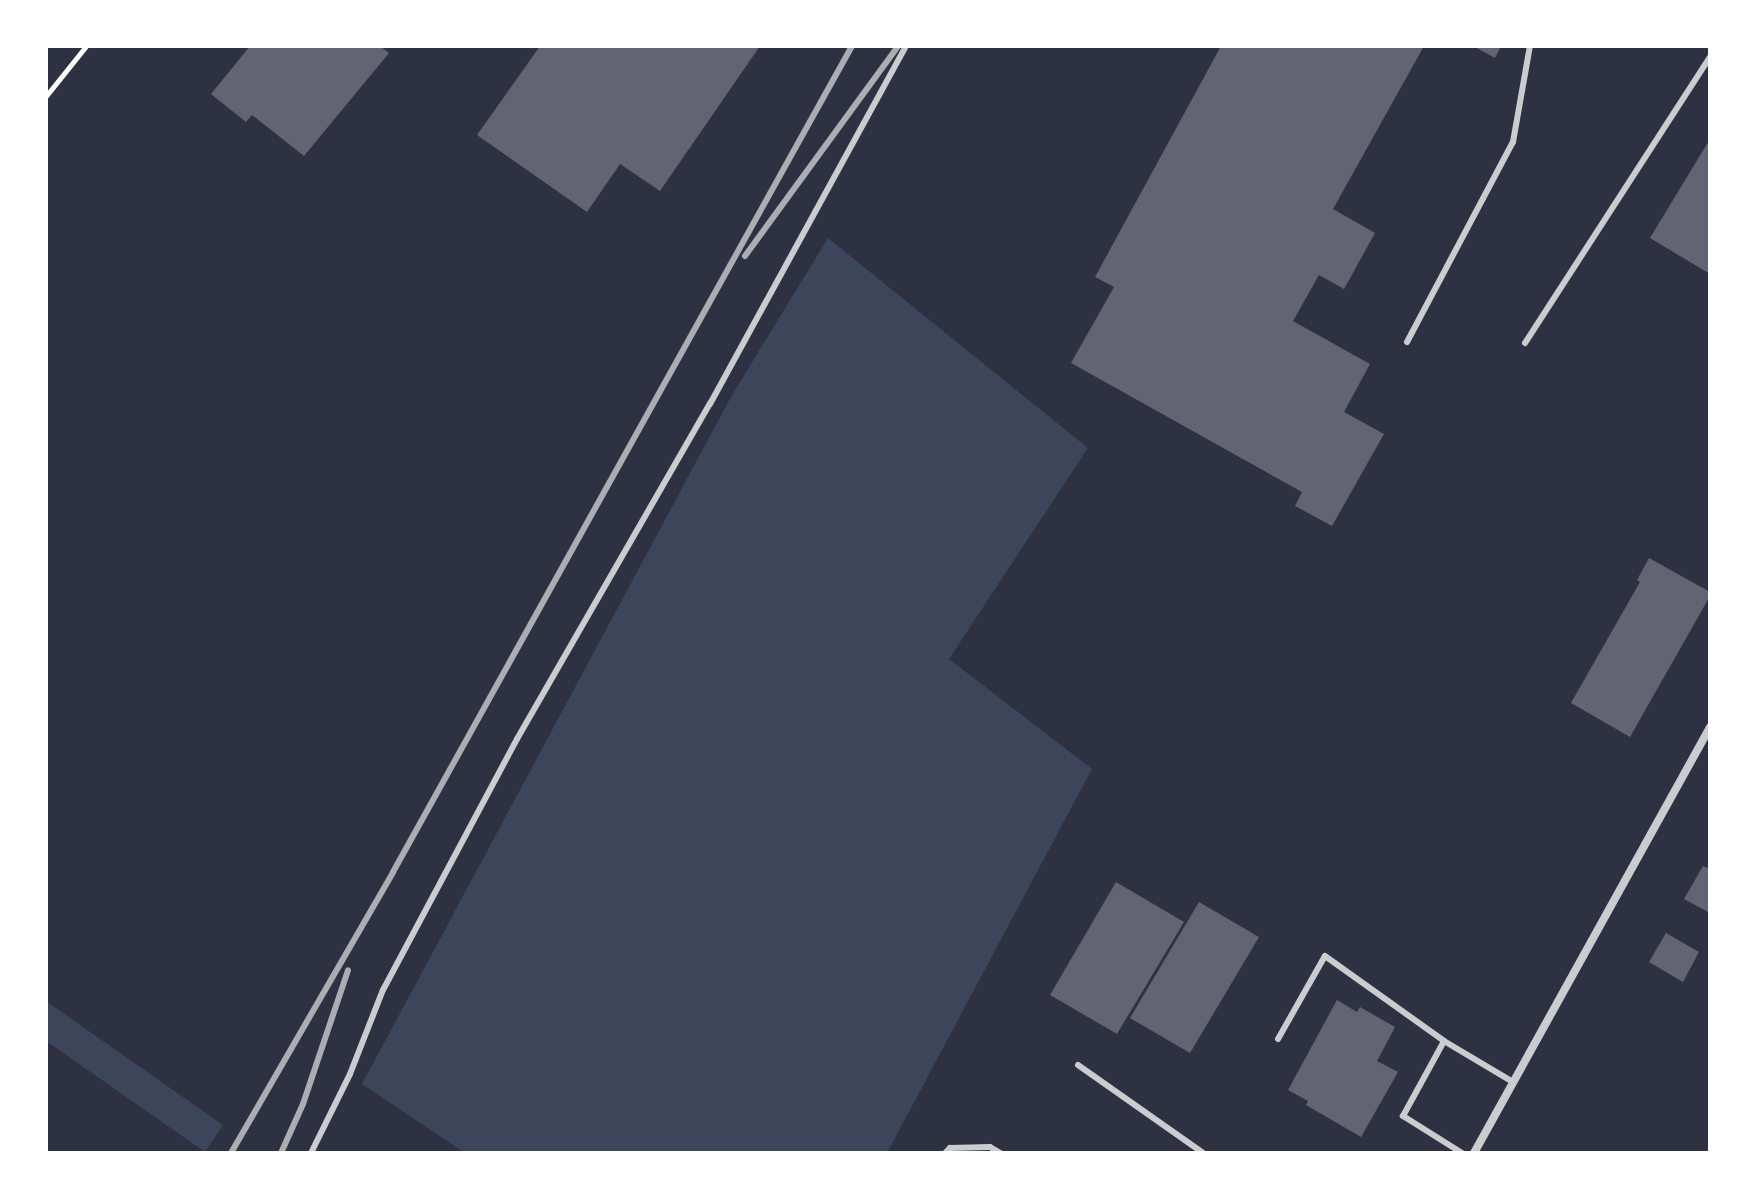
<!DOCTYPE html>
<html>
<head>
<meta charset="utf-8">
<style>
	body { margin:0 }
	#map { position:relative; width:1756px; height:1199px; overflow:hidden; background:#2d3142; font-family:"PT Sans",sans-serif }
	div>[style] { position:absolute }
	.green>* { inset:0; background:#3c4559 }
	.building>* { inset:0; background:#626471 }
	.path>* { height:5px; margin:-2.5px; padding:0 2.5px; transform-origin:2.5px; border-radius:2.5px; background:#fff }
	.service>* { height:6px; margin:-3px; padding:0 3px; transform-origin:3px; border-radius:3px; background:#caccd0 }
	.minor>* { height:8px; margin:-4px; padding:0 4px; transform-origin:4px; border-radius:4px; background:#caccd0 }
	.rail>* { height:6px; margin:-3px; padding:0 3px; transform-origin:3px; border-radius:3px; background:#abadb3 }
	span { translate:-50% -50%; white-space:nowrap; text-align:center; line-height:1.15; -webkit-text-stroke:7px #fff; paint-order:stroke }
	.frame { position:absolute; inset:0; border:48px solid #fff; pointer-events:none }
</style>
</head>
<body>
<div id="map">
	<div class="green">
		<i style="clip-path:polygon(828px 238px,1088px 448px,949px 659px,1092px 769px,887px 1153px,465px 1153px,362px 1084px,732px 395px)"></i>
		<i style="clip-path:polygon(46px 1001px,223px 1125px,205px 1152px,46px 1041px)"></i>
	</div>
	<div class="building">
		<i style="clip-path:polygon(250px 46px,380px 46px,389px 53px,304px 156px,252px 115px,246px 122px,211px 94px)"></i>
		<i style="clip-path:polygon(540px 46px,760px 46px,660px 191px,620px 164px,587px 212px,477px 135px)"></i>
		<i style="clip-path:polygon(1221px 46px,1424px 46px,1333px 209px,1375px 233px,1344px 289px,1319px 275px,1293px 321px,1370px 364px,1344px 412px,1384px 434px,1332px 526px,1295px 506px,1302px 492px,1071px 363px,1114px 287px,1095px 277px)"></i>
		<i style="clip-path:polygon(1473px 46px,1501px 46px,1495px 58px)"></i>
		<i style="clip-path:polygon(1710px 139px,1710px 274px,1650px 238px)"></i>
		<i style="clip-path:polygon(1649px 558px,1710px 592px,1710px 596px,1630px 737px,1571px 703px,1640px 582px,1637px 580px)"></i>
		<i style="clip-path:polygon(1703px 866px,1710px 869px,1710px 913px,1684px 899px)"></i>
		<i style="clip-path:polygon(1116px 882px,1184px 922px,1117px 1034px,1050px 995px)"></i>
		<i style="clip-path:polygon(1199px 902px,1259px 937px,1190px 1053px,1130px 1018px)"></i>
		<i style="clip-path:polygon(1666px 933px,1699px 952px,1683px 982px,1649px 962px)"></i>
		<i style="clip-path:polygon(1337px 1000px,1357px 1012px,1360px 1007px,1395px 1027px,1377px 1061px,1398px 1072px,1361px 1137px,1306px 1105px,1308px 1101px,1288px 1090px)"></i>
	</div>
	<div class="path">
		<i style="left:46px;top:96px;width:64px;rotate:-51.3deg"></i>
	</div>
	<div class="service">
		<i style="left:1407px;top:342px;width:226px;rotate:-62.1deg"></i>
		<i style="left:1513px;top:142px;width:97px;rotate:-80deg"></i>
		<i style="left:1525px;top:343px;width:341px;rotate:-57.1deg"></i>
		<i style="left:1278px;top:1039px;width:95px;rotate:-60.5deg"></i>
		<i style="left:1325px;top:956px;width:146px;rotate:35.5deg"></i>
		<i style="left:1078px;top:1065px;width:153px;rotate:35.1deg"></i>
		<i style="left:311px;top:1153px;width:88px;rotate:-63.7deg"></i>
		<i style="left:350px;top:1074px;width:90px;rotate:-68.6deg"></i>
		<i style="left:383px;top:990px;width:285px;rotate:-61.9deg"></i>
		<i style="left:517px;top:739px;width:387px;rotate:-60.1deg"></i>
		<i style="left:710px;top:404px;width:408px;rotate:-61.3deg"></i>
		<i style="left:945px;top:1153px;width:7px;rotate:-45deg"></i>
		<i style="left:950px;top:1148px;width:40px;rotate:-1.4deg"></i>
		<i style="left:990px;top:1147px;width:12px;rotate:31deg"></i>
		<i style="left:1462px;top:1153px;width:70px;rotate:-147.9deg"></i>
		<i style="left:1403px;top:1116px;width:85px;rotate:-61.3deg"></i>
		<i style="left:1444px;top:1041px;width:80px;rotate:30.7deg"></i>
	</div>
	<div class="minor">
		<i style="left:1474px;top:1153px;width:487px;rotate:-61deg"></i>
	</div>
	<div class="rail">
		<i style="left:745px;top:256px;width:260px;rotate:-53.9deg"></i>
		<i style="left:231px;top:1153px;width:324px;rotate:-60deg"></i>
		<i style="left:393px;top:872px;width:945px;rotate:-60.94deg"></i>
		<i style="left:281px;top:1153px;width:54px;rotate:-65.8deg"></i>
		<i style="left:303px;top:1104px;width:141px;rotate:-71.4deg"></i>
	</div>
	<div class="frame"></div>
</div>
</body>
</html>
